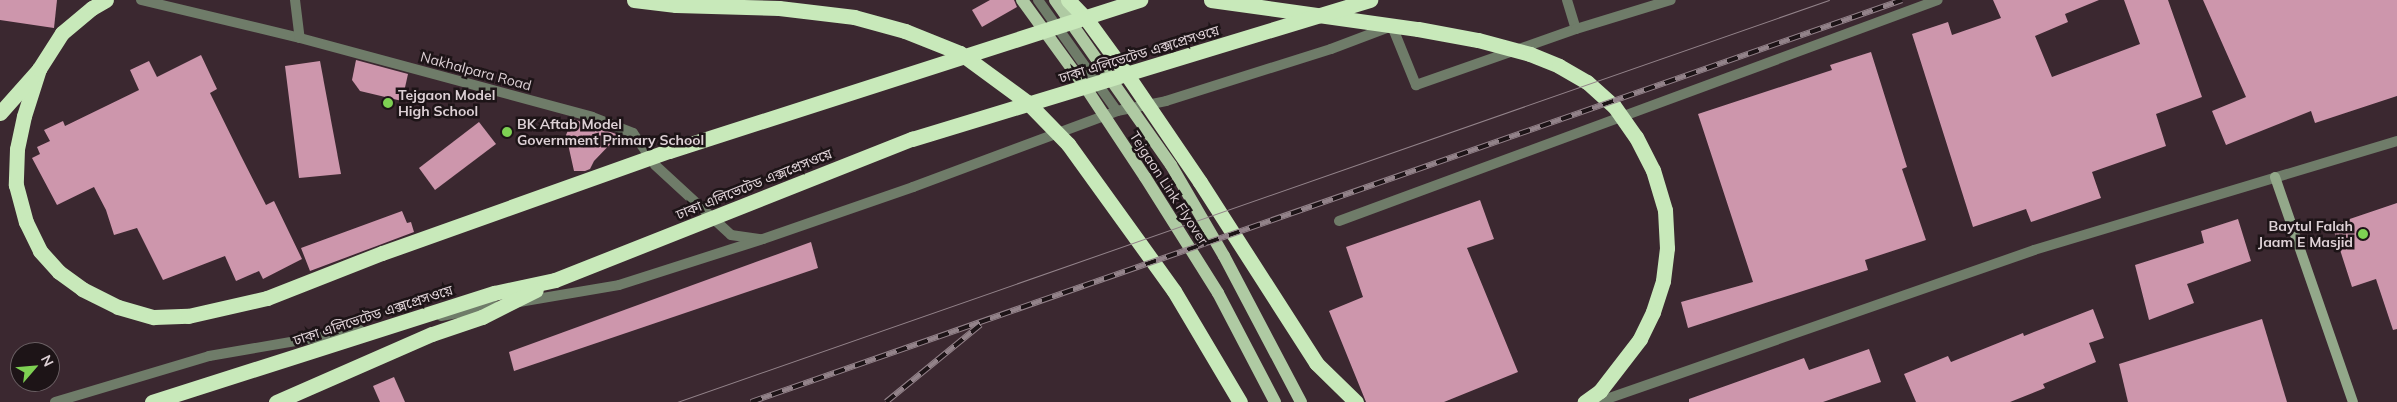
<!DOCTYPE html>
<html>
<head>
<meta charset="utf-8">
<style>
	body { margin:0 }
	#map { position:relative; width:2397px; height:402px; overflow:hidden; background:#3b2830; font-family:Mulish,"Noto Sans Bengali",sans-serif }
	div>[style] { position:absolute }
	.building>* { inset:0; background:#cd96ac }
	.street>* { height:10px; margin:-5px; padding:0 5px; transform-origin:5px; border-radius:5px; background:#6f7c69 }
	.secondary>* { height:10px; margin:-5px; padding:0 5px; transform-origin:5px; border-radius:5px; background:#93a88a }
	.primary>* { height:12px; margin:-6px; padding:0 6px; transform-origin:6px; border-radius:6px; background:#afcaa3 }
	.highway>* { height:15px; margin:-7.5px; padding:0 7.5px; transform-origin:7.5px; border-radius:7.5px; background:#c8e9ba }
	.tram>* { height:1px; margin:-0.5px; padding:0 0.5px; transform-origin:0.5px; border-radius:0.5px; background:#93838a }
	.rail>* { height:5.5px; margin-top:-2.75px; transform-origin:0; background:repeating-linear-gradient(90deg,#1d1417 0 11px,#93838a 0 22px); box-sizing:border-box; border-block:1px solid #93838a }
	.dots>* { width:14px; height:14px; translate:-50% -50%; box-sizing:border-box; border:2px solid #1d1417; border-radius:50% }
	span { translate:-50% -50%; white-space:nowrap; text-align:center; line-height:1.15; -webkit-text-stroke:5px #1d1417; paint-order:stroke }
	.street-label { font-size:14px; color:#ddd0d5 }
	.poi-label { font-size:14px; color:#ddd0d5; font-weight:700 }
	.left { translate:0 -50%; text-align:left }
	.right { translate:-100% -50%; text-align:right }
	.north { position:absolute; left:10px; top:342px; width:50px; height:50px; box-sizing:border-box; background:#1d1417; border:1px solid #6a5f63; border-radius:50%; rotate:63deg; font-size:14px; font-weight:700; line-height:20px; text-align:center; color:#ddd0d5 }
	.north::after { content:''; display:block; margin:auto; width:18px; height:22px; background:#7ed153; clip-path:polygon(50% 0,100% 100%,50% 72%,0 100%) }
</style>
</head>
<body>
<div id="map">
	<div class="building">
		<i style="clip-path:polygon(0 0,57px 0,54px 28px,0 20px)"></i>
		<i style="clip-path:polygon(990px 0,1014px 0,1017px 7px,982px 27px,972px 10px)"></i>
		<i style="clip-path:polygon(1993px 0,2099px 0,2065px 14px,2068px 22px,2035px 36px,2052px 77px,2140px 44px,2124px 0,2168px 0,2202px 97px,2156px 114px,2166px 146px,2092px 172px,2101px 198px,2031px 222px,2026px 209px,1973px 227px,1912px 34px,1948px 22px,1952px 35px,2001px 18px)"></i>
		<i style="clip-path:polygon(2203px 0,2397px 0,2397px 96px,2315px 123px,2311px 111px,2226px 145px,2212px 111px,2246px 97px)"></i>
		<i style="clip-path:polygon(1871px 52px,1907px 167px,1902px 169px,1926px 240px,1865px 260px,1868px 270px,1688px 328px,1681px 302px,1753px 282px,1698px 114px,1832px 70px,1830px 65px)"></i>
		<i style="clip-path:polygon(201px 55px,217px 89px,210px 93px,241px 156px,266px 205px,274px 201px,302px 259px,263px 279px,259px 271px,236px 281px,225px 256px,163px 280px,137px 228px,114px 235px,106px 210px,94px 187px,57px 205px,32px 158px,40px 154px,37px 147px,50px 141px,44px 130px,63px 121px,65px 126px,139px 90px,130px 70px,149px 61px,157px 77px)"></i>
		<i style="clip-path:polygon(356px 60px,408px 74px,402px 101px,360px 91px,352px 80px)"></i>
		<i style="clip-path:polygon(320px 61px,341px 174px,299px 178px,285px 66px)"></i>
		<i style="clip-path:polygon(573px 119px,619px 135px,594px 161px,590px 169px,585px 171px,574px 171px,566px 135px)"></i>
		<i style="clip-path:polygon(479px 122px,496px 144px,435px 190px,419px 168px)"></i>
		<i style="clip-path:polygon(1480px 200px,1494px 239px,1467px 248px,1518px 372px,1444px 402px,1366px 402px,1329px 311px,1363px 297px,1346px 247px)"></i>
		<i style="clip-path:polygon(2397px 203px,2397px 329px,2393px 330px,2376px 279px,2352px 287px,2332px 225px)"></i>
		<i style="clip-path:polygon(402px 211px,407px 223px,411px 222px,414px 232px,310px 271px,301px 248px)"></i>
		<i style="clip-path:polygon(2238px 219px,2251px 261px,2187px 284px,2194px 303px,2149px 320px,2135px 265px,2204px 243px,2201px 231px)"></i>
		<i style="clip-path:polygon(811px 242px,818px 268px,514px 371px,509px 352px)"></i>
		<i style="clip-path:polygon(2093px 309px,2104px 338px,2089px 343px,2096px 362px,2043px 384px,2045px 388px,2010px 402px,1916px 402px,1904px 374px,1948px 356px,1951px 362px,2023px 333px,2024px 336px)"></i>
		<i style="clip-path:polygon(2262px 319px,2287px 402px,2128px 402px,2119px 364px)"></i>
		<i style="clip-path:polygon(1869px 349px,1881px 382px,1823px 402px,1689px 402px,1689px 399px,1804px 358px,1809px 370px)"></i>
		<i style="clip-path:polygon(394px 377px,405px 402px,380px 402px,373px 386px)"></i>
	</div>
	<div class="street">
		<i style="left:141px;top:0;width:163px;rotate:13.4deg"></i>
		<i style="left:300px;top:38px;width:302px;rotate:15.1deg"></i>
		<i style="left:592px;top:117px;width:44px;rotate:21.3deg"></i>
		<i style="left:633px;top:133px;width:39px;rotate:55deg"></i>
		<i style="left:655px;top:165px;width:103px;rotate:42.6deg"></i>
		<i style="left:731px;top:235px;width:30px;rotate:8deg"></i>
		<i style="left:295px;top:0;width:38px;rotate:83deg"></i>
		<i style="left:1038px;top:0;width:136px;rotate:54.6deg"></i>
		<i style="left:1567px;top:0;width:30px;rotate:73deg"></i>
		<i style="left:1339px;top:221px;width:638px;rotate:-20.25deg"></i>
		<i style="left:519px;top:302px;width:101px;rotate:-9.6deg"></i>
		<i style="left:619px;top:285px;width:151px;rotate:-17.7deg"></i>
		<i style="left:763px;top:239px;width:159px;rotate:-19.1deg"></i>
		<i style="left:913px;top:187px;width:218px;rotate:-20.4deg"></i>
		<i style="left:1117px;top:111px;width:50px;rotate:-11.5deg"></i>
		<i style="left:1166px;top:101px;width:173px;rotate:-17.5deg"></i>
		<i style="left:1331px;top:49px;width:65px;rotate:-20.7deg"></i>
		<i style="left:1392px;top:26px;width:64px;rotate:67.9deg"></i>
		<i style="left:1416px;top:85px;width:170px;rotate:-19.3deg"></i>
		<i style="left:1576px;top:29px;width:99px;rotate:-17deg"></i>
		<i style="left:441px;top:316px;width:55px;rotate:-10.5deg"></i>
		<i style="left:55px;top:402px;width:161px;rotate:-16.6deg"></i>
		<i style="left:209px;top:356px;width:153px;rotate:-9.8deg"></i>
		<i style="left:1598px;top:402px;width:462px;rotate:-19.2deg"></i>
		<i style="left:2034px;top:250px;width:379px;rotate:-16.7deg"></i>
	</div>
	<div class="secondary">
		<i style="left:2275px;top:177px;width:238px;rotate:70.9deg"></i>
	</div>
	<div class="primary">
		<i style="left:1022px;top:0;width:109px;rotate:54deg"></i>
		<i style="left:1086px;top:88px;width:107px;rotate:56.5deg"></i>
		<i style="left:1145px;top:177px;width:137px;rotate:57.8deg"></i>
		<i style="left:1218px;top:293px;width:123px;rotate:62.4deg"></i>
		<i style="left:1055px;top:0;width:202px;rotate:54.9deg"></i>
		<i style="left:1171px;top:165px;width:105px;rotate:59.8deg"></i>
		<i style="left:1224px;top:256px;width:165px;rotate:62.2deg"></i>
	</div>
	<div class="highway">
		<i style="left:634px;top:0;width:42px;rotate:6.8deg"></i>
		<i style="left:676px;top:5px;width:103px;rotate:1.7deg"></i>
		<i style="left:779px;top:8px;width:76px;rotate:6.8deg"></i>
		<i style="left:854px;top:17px;width:53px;rotate:15.4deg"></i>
		<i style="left:905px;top:31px;width:59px;rotate:21.8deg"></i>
		<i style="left:960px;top:53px;width:83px;rotate:36.2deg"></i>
		<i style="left:1027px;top:102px;width:59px;rotate:45.7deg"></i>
		<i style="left:1068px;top:144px;width:181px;rotate:54.2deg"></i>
		<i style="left:1174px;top:291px;width:129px;rotate:59.3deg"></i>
		<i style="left:1068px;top:0;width:28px;rotate:46deg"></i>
		<i style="left:1087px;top:20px;width:64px;rotate:53.8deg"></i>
		<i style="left:1125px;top:72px;width:133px;rotate:55.7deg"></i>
		<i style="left:1200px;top:182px;width:215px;rotate:57.3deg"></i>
		<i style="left:1316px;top:363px;width:56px;rotate:44.3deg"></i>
		<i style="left:1211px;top:0;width:209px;rotate:8deg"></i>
		<i style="left:1418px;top:29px;width:61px;rotate:10.4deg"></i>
		<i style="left:1478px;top:40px;width:54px;rotate:15.1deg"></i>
		<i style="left:1530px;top:54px;width:31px;rotate:22deg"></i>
		<i style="left:1559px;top:66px;width:32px;rotate:30deg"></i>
		<i style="left:1587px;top:82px;width:36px;rotate:42deg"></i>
		<i style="left:1614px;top:106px;width:38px;rotate:55deg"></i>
		<i style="left:1636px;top:137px;width:37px;rotate:63deg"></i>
		<i style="left:1653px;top:170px;width:42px;rotate:73.3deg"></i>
		<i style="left:1665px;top:210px;width:38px;rotate:87deg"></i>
		<i style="left:1667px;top:248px;width:33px;rotate:97deg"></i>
		<i style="left:1663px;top:281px;width:33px;rotate:108deg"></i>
		<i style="left:1653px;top:312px;width:30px;rotate:116deg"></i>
		<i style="left:1640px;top:339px;width:66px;rotate:127.6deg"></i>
		<i style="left:1600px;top:391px;width:19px;rotate:144deg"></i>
		<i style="left:39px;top:69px;width:49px;rotate:107.7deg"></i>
		<i style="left:24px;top:116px;width:34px;rotate:102deg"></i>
		<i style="left:17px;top:149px;width:36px;rotate:92deg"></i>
		<i style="left:16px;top:185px;width:38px;rotate:75deg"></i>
		<i style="left:26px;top:222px;width:32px;rotate:64deg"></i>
		<i style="left:40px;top:251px;width:28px;rotate:48deg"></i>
		<i style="left:59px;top:272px;width:29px;rotate:36deg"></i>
		<i style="left:82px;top:289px;width:40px;rotate:26.6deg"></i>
		<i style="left:118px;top:307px;width:37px;rotate:16deg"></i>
		<i style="left:154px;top:317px;width:34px;rotate:-2deg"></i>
		<i style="left:188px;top:316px;width:81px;rotate:-12.8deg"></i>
		<i style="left:267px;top:298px;width:123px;rotate:-21.4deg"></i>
		<i style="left:382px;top:253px;width:305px;rotate:-19.6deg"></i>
		<i style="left:669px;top:151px;width:495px;rotate:-17.8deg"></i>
		<i style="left:0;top:113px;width:59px;rotate:-48.4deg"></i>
		<i style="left:39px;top:69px;width:43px;rotate:-57.4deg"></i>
		<i style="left:62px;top:33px;width:39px;rotate:-40deg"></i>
		<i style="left:92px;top:8px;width:16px;rotate:-30deg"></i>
		<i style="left:152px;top:402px;width:359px;rotate:-17.7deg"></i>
		<i style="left:494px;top:293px;width:62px;rotate:-12deg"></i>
		<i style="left:555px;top:280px;width:384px;rotate:-21.6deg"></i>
		<i style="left:912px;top:139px;width:479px;rotate:-16.9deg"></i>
		<i style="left:276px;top:402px;width:170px;rotate:-23.6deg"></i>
		<i style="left:432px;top:334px;width:53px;rotate:-18.8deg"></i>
		<i style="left:482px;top:317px;width:60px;rotate:-26.6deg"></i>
	</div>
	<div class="tram">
		<i style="left:677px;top:402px;width:1220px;rotate:-19.24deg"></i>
	</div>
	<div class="rail">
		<i style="left:751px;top:402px;width:1219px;rotate:-19.25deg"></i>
		<i style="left:886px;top:402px;width:122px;rotate:-39.3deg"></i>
	</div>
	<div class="dots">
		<i style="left:388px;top:103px;background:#7ed153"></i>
		<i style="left:507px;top:132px;background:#7ed153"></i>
		<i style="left:2363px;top:234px;background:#7ed153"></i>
	</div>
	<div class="street-label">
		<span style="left:1139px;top:54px;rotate:-17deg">ঢাকা এলিভেটেড এক্সপ্রেসওয়ে</span>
		<span style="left:476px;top:71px;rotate:15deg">Nakhalpara Road</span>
		<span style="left:754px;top:184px;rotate:-22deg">ঢাকা এলিভেটেড এক্সপ্রেসওয়ে</span>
		<span style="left:1169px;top:188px;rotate:57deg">Tejgaon Link Flyover</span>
		<span style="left:373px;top:315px;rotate:-18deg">ঢাকা এলিভেটেড এক্সপ্রেসওয়ে</span>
	</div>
	<div class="poi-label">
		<span class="left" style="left:398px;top:103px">Tejgaon Model<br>High School</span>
		<span class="left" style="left:517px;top:132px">BK Aftab Model<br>Government Primary School</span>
		<span class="right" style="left:2353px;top:234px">Baytul Falah<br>Jaam E Masjid</span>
	</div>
	<div class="north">N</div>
</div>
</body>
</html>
